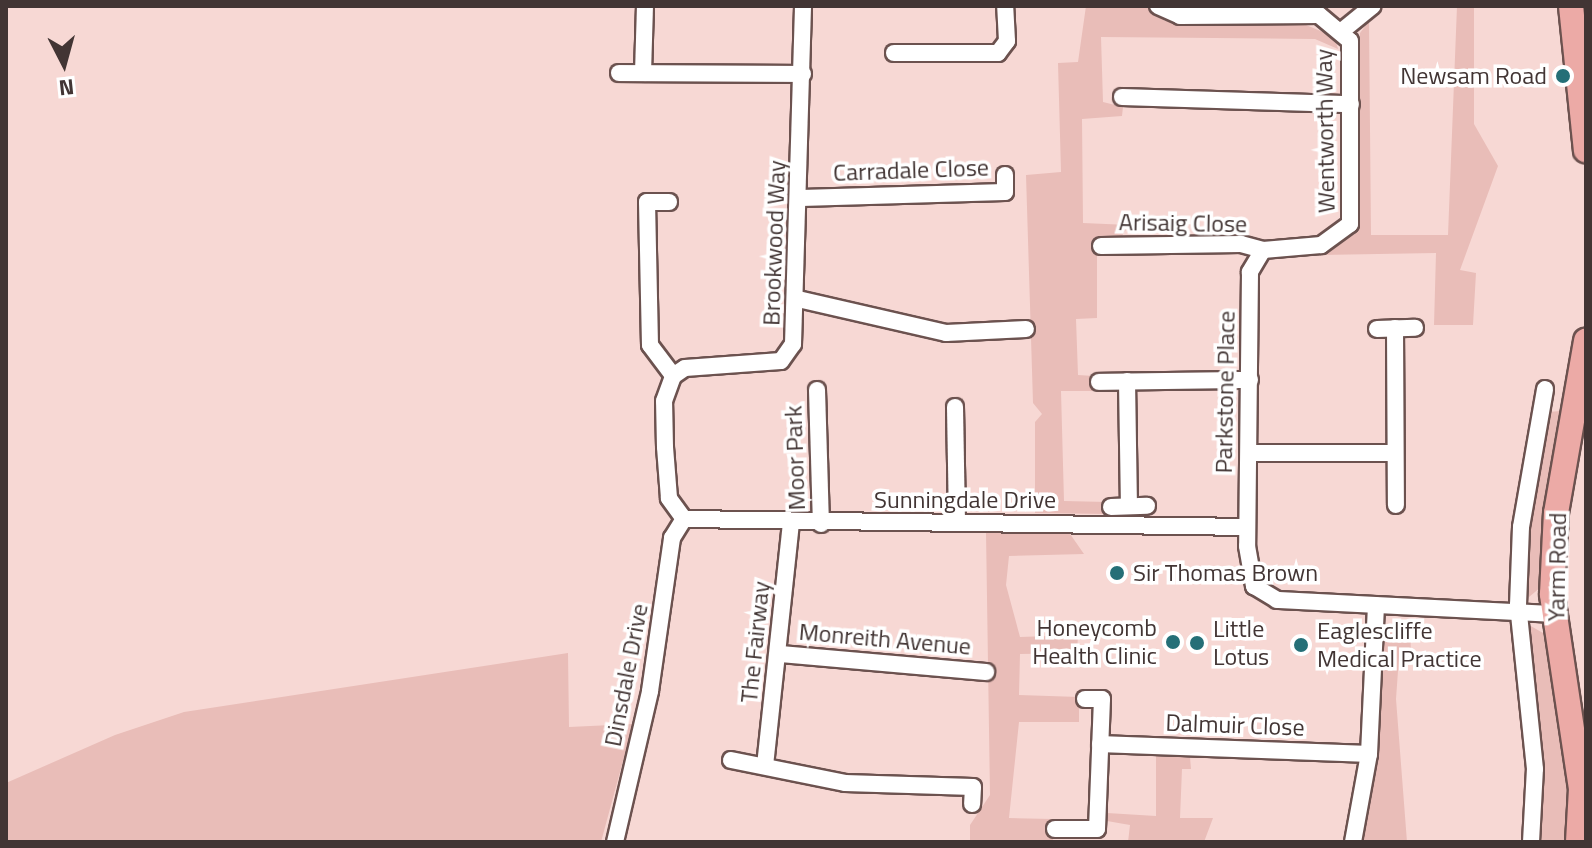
<!DOCTYPE html>
<html>
<head>
<meta charset="utf-8">
<style>
	body { margin:0 }
	#map { position:relative; width:1592px; height:848px; overflow:hidden; background:#f7d8d4; font-family:"Titillium Web",sans-serif }
	div>[style] { position:absolute }
	.green>* { inset:0; background:#e9bdb8 }
	.roads { filter:drop-shadow(2px 0 #6c524f) drop-shadow(-2px 0 #6c524f) drop-shadow(0 2px #6c524f) drop-shadow(0 -2px #6c524f) }
	.minor>* { height:16px; margin:-8px; padding:0 8px; transform-origin:8px; border-radius:8px; background:#fff }
	.primary>* { height:24px; margin:-12px; padding:0 12px; transform-origin:12px; border-radius:12px; background:#ecaaa6 }
	.dots>* { width:22px; height:22px; translate:-50% -50%; box-sizing:border-box; border:4px solid #fff; border-radius:50% }
	span { translate:-50% -50%; white-space:nowrap; text-align:center; line-height:1.15; -webkit-text-stroke:7px #fff; paint-order:stroke }
	.poi-label { font-size:24px; color:#423534 }
	.right { translate:-100% -50%; text-align:right }
	.left { translate:0 -50%; text-align:left }
	.street-label { font-size:24px; color:#423534 }
	.frame { position:absolute; inset:0; border:8px solid #423534; pointer-events:none }
	.north { position:absolute; left:24px; top:24px; width:80px; height:80px; -webkit-text-stroke:6px #fff; paint-order:stroke; rotate:174deg; font-size:22px; font-weight:700; line-height:32px; text-align:center; color:#423534 }
	.north::after { content:''; display:block; margin:auto; width:28px; height:36px; background:#423534; clip-path:polygon(50% 0,100% 100%,50% 72%,0 100%) }
</style>
</head>
<body>
<div id="map">
	<div class="green">
		<i style="clip-path:polygon(1086px 6px,1147px 6px,1165px 21px,1306px 25px,1335px 37px,1338px 49px,1315px 39px,1101px 37px,1103px 102px,1123px 107px,1122px 116px,1082px 119px,1083px 223px,1129px 225px,1120px 239px,1097px 240px,1097px 318px,1076px 319px,1078px 375px,1094px 376px,1095px 391px,1061px 391px,1064px 501px,1107px 502px,1107px 514px,1035px 513px,1035px 422px,1042px 414px,1033px 403px,1026px 175px,1061px 172px,1058px 63px,1078px 62px)"></i>
		<i style="clip-path:polygon(1457px 6px,1474px 6px,1474px 124px,1498px 166px,1460px 270px,1476px 273px,1473px 325px,1434px 325px,1436px 253px,1320px 255px,1359px 222px,1360px 33px,1369px 21px,1371px 235px,1448px 235px)"></i>
		<i style="clip-path:polygon(1561px 411px,1541px 587px,1529px 597px,1526px 525px,1548px 412px)"></i>
		<i style="clip-path:polygon(1068px 531px,1084px 554px,1009px 556px,1006px 585px,1020px 637px,1078px 635px,1077px 653px,1020px 654px,1019px 695px,1079px 697px,1079px 722px,1019px 722px,1009px 818px,1052px 819px,1053px 842px,970px 842px,970px 825px,990px 795px,986px 532px)"></i>
		<i style="clip-path:polygon(1410px 621px,1411px 655px,1399px 657px,1396px 699px,1407px 842px,1358px 842px,1376px 756px,1383px 635px,1394px 622px)"></i>
		<i style="clip-path:polygon(1529px 625px,1543px 633px,1570px 783px,1565px 842px,1537px 842px)"></i>
		<i style="clip-path:polygon(568px 653px,569px 727px,633px 724px,601px 842px,6px 842px,6px 783px,115px 735px,184px 712px)"></i>
		<i style="clip-path:polygon(1156px 756px,1190px 757px,1191px 769px,1182px 769px,1180px 818px,1213px 818px,1204px 842px,1128px 842px,1130px 825px,1107px 821px,1107px 813px,1156px 816px)"></i>
	</div>
	<div class="roads">
		<div class="minor">
			<i style="left:1158px;top:6px;width:24px;rotate:24deg"></i>
			<i style="left:1180px;top:16px;width:139px;rotate:-0.4deg"></i>
			<i style="left:1319px;top:15px;width:40px;rotate:40deg"></i>
			<i style="left:1350px;top:41px;width:183px;rotate:90deg"></i>
			<i style="left:1350px;top:224px;width:36px;rotate:144deg"></i>
			<i style="left:1321px;top:245px;width:58px;rotate:175.1deg"></i>
			<i style="left:1263px;top:250px;width:26px;rotate:121deg"></i>
			<i style="left:1250px;top:272px;width:274px;rotate:90.6deg"></i>
			<i style="left:1247px;top:546px;width:41px;rotate:80.1deg"></i>
			<i style="left:1254px;top:586px;width:27px;rotate:31deg"></i>
			<i style="left:1277px;top:600px;width:276px;rotate:2.9deg"></i>
			<i style="left:1343px;top:30px;width:38px;rotate:-39deg"></i>
			<i style="left:894px;top:53px;width:104px"></i>
			<i style="left:998px;top:53px;width:15px;rotate:-53deg"></i>
			<i style="left:1007px;top:41px;width:35px;rotate:-93deg"></i>
			<i style="left:619px;top:73px;width:184px;rotate:0.3deg"></i>
			<i style="left:643px;top:73px;width:67px;rotate:-88.3deg"></i>
			<i style="left:1122px;top:97px;width:229px;rotate:1.8deg"></i>
			<i style="left:801px;top:198px;width:204px;rotate:-1.7deg"></i>
			<i style="left:1005px;top:192px;width:17px;rotate:-90deg"></i>
			<i style="left:669px;top:202px;width:22px;rotate:180deg"></i>
			<i style="left:647px;top:202px;width:143px;rotate:88.8deg"></i>
			<i style="left:650px;top:345px;width:39px;rotate:53deg"></i>
			<i style="left:1101px;top:246px;width:140px;rotate:-0.8deg"></i>
			<i style="left:1241px;top:244px;width:23px;rotate:15deg"></i>
			<i style="left:798px;top:299px;width:152px;rotate:12.9deg"></i>
			<i style="left:946px;top:333px;width:80px;rotate:-2.9deg"></i>
			<i style="left:1395px;top:328px;width:177px;rotate:89.7deg"></i>
			<i style="left:1377px;top:329px;width:38px;rotate:-2deg"></i>
			<i style="left:1127px;top:381px;width:125px;rotate:89.1deg"></i>
			<i style="left:1099px;top:382px;width:151px;rotate:-0.8deg"></i>
			<i style="left:817px;top:390px;width:134px;rotate:88.3deg"></i>
			<i style="left:955px;top:407px;width:116px;rotate:89deg"></i>
			<i style="left:1249px;top:453px;width:146px"></i>
			<i style="left:1111px;top:507px;width:36px;rotate:-2deg"></i>
			<i style="left:684px;top:519px;width:26px;rotate:-126deg"></i>
			<i style="left:669px;top:498px;width:51px;rotate:-94.5deg"></i>
			<i style="left:665px;top:447px;width:46px;rotate:-91.2deg"></i>
			<i style="left:664px;top:401px;width:27px;rotate:-70deg"></i>
			<i style="left:673px;top:376px;width:14px;rotate:-34deg"></i>
			<i style="left:685px;top:368px;width:96px;rotate:-4.2deg"></i>
			<i style="left:781px;top:361px;width:21px;rotate:-55deg"></i>
			<i style="left:793px;top:344px;width:338px;rotate:-88.3deg"></i>
			<i style="left:684px;top:519px;width:563px;rotate:0.81deg"></i>
			<i style="left:780px;top:654px;width:207px;rotate:5deg"></i>
			<i style="left:1100px;top:744px;width:269px;rotate:2.1deg"></i>
			<i style="left:731px;top:760px;width:116px;rotate:11.4deg"></i>
			<i style="left:845px;top:783px;width:128px;rotate:1.8deg"></i>
			<i style="left:973px;top:787px;width:17px;rotate:93deg"></i>
			<i style="left:765px;top:766px;width:244px;rotate:-83.9deg"></i>
			<i style="left:1055px;top:829px;width:42px"></i>
			<i style="left:1097px;top:829px;width:130px;rotate:-87.8deg"></i>
			<i style="left:1102px;top:699px;width:17px;rotate:180deg"></i>
			<i style="left:615px;top:842px;width:155px;rotate:-76.9deg"></i>
			<i style="left:650px;top:691px;width:155px;rotate:-81.8deg"></i>
			<i style="left:672px;top:538px;width:22px;rotate:-58deg"></i>
			<i style="left:1353px;top:842px;width:89px;rotate:-79.7deg"></i>
			<i style="left:1369px;top:754px;width:149px;rotate:-87.3deg"></i>
			<i style="left:1531px;top:842px;width:73px;rotate:-86.9deg"></i>
			<i style="left:1535px;top:769px;width:165px;rotate:-95.9deg"></i>
			<i style="left:1518px;top:605px;width:78px;rotate:-87.8deg"></i>
			<i style="left:1521px;top:527px;width:140px;rotate:-80.1deg"></i>
		</div>
		<div class="primary">
			<i style="left:1571px;top:6px;width:145px;rotate:84.1deg"></i>
			<i style="left:1578px;top:842px;width:53px;rotate:-86.8deg"></i>
			<i style="left:1581px;top:789px;width:197px;rotate:-98.5deg"></i>
			<i style="left:1552px;top:594px;width:81px;rotate:-87.2deg"></i>
			<i style="left:1556px;top:513px;width:175px;rotate:-80.1deg"></i>
		</div>
	</div>
	<div class="dots">
		<i style="left:1563px;top:76px;background:#256f77"></i>
		<i style="left:1117px;top:573px;background:#256f77"></i>
		<i style="left:1173px;top:642px;background:#256f77"></i>
		<i style="left:1197px;top:643px;background:#256f77"></i>
		<i style="left:1301px;top:645px;background:#256f77"></i>
	</div>
	<div class="poi-label">
		<span class="right" style="left:1547px;top:76px">Newsam Road</span>
		<span class="left" style="left:1133px;top:573px">Sir Thomas Brown</span>
		<span class="right" style="left:1157px;top:642px">Honeycomb<br>Health Clinic</span>
		<span class="left" style="left:1213px;top:643px">Little<br>Lotus</span>
		<span class="left" style="left:1317px;top:645px">Eaglescliffe<br>Medical Practice</span>
	</div>
	<div class="street-label">
		<span style="left:1325px;top:131px;rotate:-91deg">Wentworth Way</span>
		<span style="left:911px;top:170px;rotate:-2deg">Carradale Close</span>
		<span style="left:1183px;top:223px;rotate:1deg">Arisaig Close</span>
		<span style="left:774px;top:243px;rotate:-88deg">Brookwood Way</span>
		<span style="left:1225px;top:392px;rotate:-89deg">Parkstone Place</span>
		<span style="left:795px;top:458px;rotate:-92deg">Moor Park</span>
		<span style="left:965px;top:500px">Sunningdale Drive</span>
		<span style="left:1557px;top:567px;rotate:-89deg">Yarm Road</span>
		<span style="left:885px;top:639px;rotate:5deg">Monreith Avenue</span>
		<span style="left:755px;top:642px;rotate:-84deg">The Fairway</span>
		<span style="left:626px;top:675px;rotate:-79deg">Dinsdale Drive</span>
		<span style="left:1235px;top:725px;rotate:2deg">Dalmuir Close</span>
	</div>
	<div class="frame"></div>
	<div class="north">N</div>
</div>
</body>
</html>
